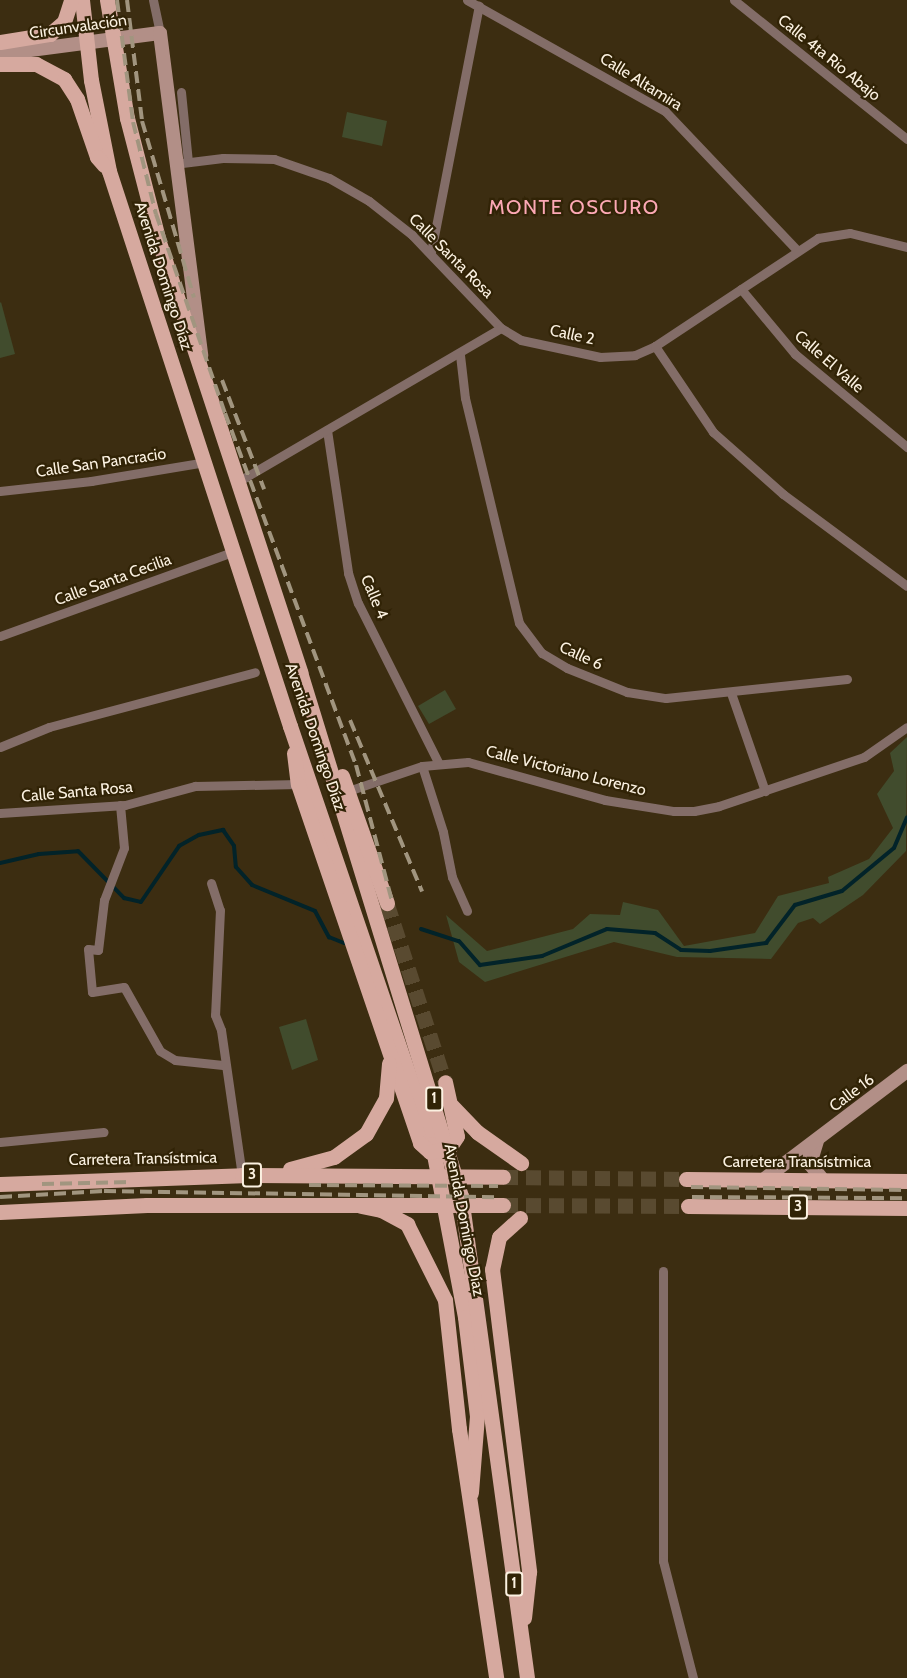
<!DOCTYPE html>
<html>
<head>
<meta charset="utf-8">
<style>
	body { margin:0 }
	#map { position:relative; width:907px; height:1678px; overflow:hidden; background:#3c2d11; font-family:Cabin,sans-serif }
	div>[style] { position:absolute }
	.green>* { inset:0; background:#414c2d }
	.stream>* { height:4px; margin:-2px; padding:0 2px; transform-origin:2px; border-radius:2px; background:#022329 }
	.primary-tunnel>* { height:15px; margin-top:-7.5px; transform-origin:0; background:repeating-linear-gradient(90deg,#594a30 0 15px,transparent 0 23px) }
	.street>* { height:9px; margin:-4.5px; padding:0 4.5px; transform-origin:4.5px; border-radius:4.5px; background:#836d68 }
	.secondary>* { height:14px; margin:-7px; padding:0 7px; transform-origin:7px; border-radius:7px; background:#b28f87 }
	.primary>* { height:15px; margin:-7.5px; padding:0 7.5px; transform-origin:7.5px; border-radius:7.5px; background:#d6a99f }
	.rail>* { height:4px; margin-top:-2px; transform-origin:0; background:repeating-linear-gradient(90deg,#a1957f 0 12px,transparent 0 18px) }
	span { translate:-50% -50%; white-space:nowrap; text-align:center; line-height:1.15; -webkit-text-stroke:4.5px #312306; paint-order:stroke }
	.shield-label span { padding:2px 4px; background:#312306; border:2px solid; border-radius:4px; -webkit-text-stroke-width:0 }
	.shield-label { font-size:15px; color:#fbf1e1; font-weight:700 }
	.street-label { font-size:16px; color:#fbf1e1 }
	.quarter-label { font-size:20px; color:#fca8b5; letter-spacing:1.5px }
</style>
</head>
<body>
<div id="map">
	<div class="green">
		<i style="clip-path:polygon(347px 112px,387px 121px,382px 146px,342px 137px)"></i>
		<i style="clip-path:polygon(1px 302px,15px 354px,0 358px,0 303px)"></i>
		<i style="clip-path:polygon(445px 690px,456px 709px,429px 724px,418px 706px)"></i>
		<i style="clip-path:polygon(907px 737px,906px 851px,863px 895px,820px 924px,813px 918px,798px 923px,771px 959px,677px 957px,614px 942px,485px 982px,459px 962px,446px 915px,487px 951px,573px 929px,590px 914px,620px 915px,623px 902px,658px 910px,684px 946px,755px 933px,778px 896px,829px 883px,828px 877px,869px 859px,893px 828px,877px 794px,894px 771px,890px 753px)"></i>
		<i style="clip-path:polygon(306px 1019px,318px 1060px,292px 1070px,279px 1027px)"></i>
	</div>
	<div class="stream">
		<i style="left:0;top:863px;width:40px;rotate:-13deg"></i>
		<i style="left:39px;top:854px;width:39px;rotate:-4deg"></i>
		<i style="left:78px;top:851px;width:66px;rotate:45.6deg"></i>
		<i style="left:124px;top:898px;width:17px;rotate:13deg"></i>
		<i style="left:141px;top:902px;width:68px;rotate:-55.8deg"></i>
		<i style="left:179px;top:846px;width:23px;rotate:-29deg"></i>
		<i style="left:199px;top:835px;width:25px;rotate:-12deg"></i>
		<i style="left:223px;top:830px;width:19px;rotate:55deg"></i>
		<i style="left:234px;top:846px;width:21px;rotate:85deg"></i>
		<i style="left:236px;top:867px;width:24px;rotate:48deg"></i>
		<i style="left:252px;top:885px;width:68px;rotate:22.4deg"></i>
		<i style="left:315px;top:911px;width:30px;rotate:62deg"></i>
		<i style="left:329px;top:937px;width:16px;rotate:22deg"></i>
		<i style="left:421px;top:929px;width:40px;rotate:18deg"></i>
		<i style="left:459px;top:941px;width:32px;rotate:49deg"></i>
		<i style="left:480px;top:965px;width:63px;rotate:-8.3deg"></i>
		<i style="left:542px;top:956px;width:70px;rotate:-22.6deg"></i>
		<i style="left:607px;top:929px;width:48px;rotate:4.8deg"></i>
		<i style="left:655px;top:933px;width:31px;rotate:33deg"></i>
		<i style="left:681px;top:950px;width:29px;rotate:2deg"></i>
		<i style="left:710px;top:951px;width:57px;rotate:-8.1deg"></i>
		<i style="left:766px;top:943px;width:48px;rotate:-52.7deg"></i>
		<i style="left:795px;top:905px;width:49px;rotate:-16.6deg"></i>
		<i style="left:842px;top:891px;width:67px;rotate:-39.6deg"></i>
		<i style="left:894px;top:848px;width:33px;rotate:-67deg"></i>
	</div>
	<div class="primary-tunnel">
		<i style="left:387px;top:903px;width:188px;rotate:72deg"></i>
		<i style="left:503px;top:1177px;width:183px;rotate:0.6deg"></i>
		<i style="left:503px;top:1205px;width:185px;rotate:0.3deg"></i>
	</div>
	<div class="street">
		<i style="left:153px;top:0;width:34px;rotate:78deg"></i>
		<i style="left:467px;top:0;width:227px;rotate:29.3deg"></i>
		<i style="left:665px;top:111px;width:190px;rotate:46.5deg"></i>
		<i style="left:734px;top:0;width:222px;rotate:38.8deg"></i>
		<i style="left:181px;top:92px;width:70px;rotate:84.3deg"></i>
		<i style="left:174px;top:164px;width:49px;rotate:-7deg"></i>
		<i style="left:223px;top:158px;width:51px;rotate:1.1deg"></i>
		<i style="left:274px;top:159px;width:58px;rotate:19.1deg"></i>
		<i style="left:329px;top:178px;width:46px;rotate:29.9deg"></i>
		<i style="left:369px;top:201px;width:55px;rotate:38.3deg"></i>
		<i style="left:412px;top:235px;width:129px;rotate:46.3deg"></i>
		<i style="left:431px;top:252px;width:251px;rotate:-79deg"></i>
		<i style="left:741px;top:289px;width:85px;rotate:50.3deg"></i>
		<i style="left:795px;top:354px;width:146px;rotate:39.7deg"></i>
		<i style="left:655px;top:346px;width:104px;rotate:56deg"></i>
		<i style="left:713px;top:432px;width:94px;rotate:41.5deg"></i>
		<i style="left:783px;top:494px;width:154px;rotate:36.6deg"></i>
		<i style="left:460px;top:355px;width:43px;rotate:83.4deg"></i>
		<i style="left:465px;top:398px;width:231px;rotate:76.5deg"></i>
		<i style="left:519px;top:623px;width:38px;rotate:53deg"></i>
		<i style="left:542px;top:653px;width:29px;rotate:31deg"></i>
		<i style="left:567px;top:668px;width:65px;rotate:21.8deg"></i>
		<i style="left:627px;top:692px;width:39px;rotate:9deg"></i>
		<i style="left:666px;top:698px;width:182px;rotate:-6deg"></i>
		<i style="left:327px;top:430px;width:145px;rotate:81.6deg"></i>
		<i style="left:348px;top:573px;width:32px;rotate:72deg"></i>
		<i style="left:358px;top:603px;width:178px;rotate:63.3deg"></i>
		<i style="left:239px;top:481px;width:303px;rotate:-30.3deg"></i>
		<i style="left:501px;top:328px;width:23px;rotate:31deg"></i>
		<i style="left:521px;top:340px;width:81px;rotate:12.1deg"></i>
		<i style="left:600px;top:357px;width:35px;rotate:-3deg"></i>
		<i style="left:635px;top:355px;width:22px;rotate:-24deg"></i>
		<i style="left:655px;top:346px;width:196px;rotate:-33.5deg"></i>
		<i style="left:818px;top:238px;width:32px;rotate:-9deg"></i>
		<i style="left:850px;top:233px;width:59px;rotate:13.8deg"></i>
		<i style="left:0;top:491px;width:92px;rotate:-6.3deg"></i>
		<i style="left:91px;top:481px;width:117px;rotate:-9.4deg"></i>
		<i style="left:0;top:636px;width:250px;rotate:-19.9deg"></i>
		<i style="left:731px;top:693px;width:104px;rotate:70.9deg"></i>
		<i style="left:0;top:747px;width:53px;rotate:-22.2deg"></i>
		<i style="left:49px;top:727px;width:213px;rotate:-14.9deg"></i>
		<i style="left:422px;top:766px;width:69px;rotate:72.3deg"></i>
		<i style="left:443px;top:832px;width:46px;rotate:78.7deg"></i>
		<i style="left:452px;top:877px;width:37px;rotate:66deg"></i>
		<i style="left:348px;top:791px;width:78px;rotate:-18.7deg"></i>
		<i style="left:422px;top:766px;width:46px;rotate:-5deg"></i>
		<i style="left:468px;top:762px;width:142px;rotate:15.5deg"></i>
		<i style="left:605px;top:800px;width:70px;rotate:9.1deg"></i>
		<i style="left:674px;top:811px;width:20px"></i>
		<i style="left:694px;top:811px;width:25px;rotate:-11deg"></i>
		<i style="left:719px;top:806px;width:153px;rotate:-18.7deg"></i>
		<i style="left:864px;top:757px;width:52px;rotate:-34.9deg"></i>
		<i style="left:120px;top:805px;width:43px;rotate:84.7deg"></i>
		<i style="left:124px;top:848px;width:56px;rotate:111deg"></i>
		<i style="left:104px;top:900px;width:50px;rotate:96.8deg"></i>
		<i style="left:98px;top:950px;width:10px;rotate:-174deg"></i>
		<i style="left:88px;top:949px;width:43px;rotate:84.7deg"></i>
		<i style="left:92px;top:992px;width:32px;rotate:-9deg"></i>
		<i style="left:124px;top:987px;width:73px;rotate:60.6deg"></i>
		<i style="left:160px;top:1051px;width:17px;rotate:31deg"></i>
		<i style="left:175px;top:1060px;width:48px;rotate:5.9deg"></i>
		<i style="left:0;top:813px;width:125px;rotate:-3.7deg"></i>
		<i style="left:125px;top:805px;width:73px;rotate:-15.2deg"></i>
		<i style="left:195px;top:786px;width:103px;rotate:-1.1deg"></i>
		<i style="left:211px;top:883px;width:28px;rotate:72deg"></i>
		<i style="left:220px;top:910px;width:105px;rotate:92.7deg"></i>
		<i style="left:215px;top:1015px;width:16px;rotate:68deg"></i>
		<i style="left:221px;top:1030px;width:147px;rotate:81.8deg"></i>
		<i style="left:0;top:1142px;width:104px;rotate:-5.5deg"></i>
		<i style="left:663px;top:1271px;width:290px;rotate:90deg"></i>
		<i style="left:663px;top:1561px;width:121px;rotate:75.6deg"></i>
	</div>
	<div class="secondary">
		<i style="left:0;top:54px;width:161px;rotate:-7.5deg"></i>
		<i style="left:160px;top:33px;width:325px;rotate:82.7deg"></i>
		<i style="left:817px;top:1141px;width:24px;rotate:107deg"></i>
		<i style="left:810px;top:1164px;width:21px;rotate:51deg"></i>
		<i style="left:763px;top:1180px;width:181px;rotate:-37.1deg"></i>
	</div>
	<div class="primary">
		<i style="left:82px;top:0;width:81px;rotate:83.6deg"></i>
		<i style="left:91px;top:80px;width:93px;rotate:78.8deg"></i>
		<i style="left:109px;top:171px;width:584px;rotate:71.94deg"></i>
		<i style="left:290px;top:726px;width:441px;rotate:71.2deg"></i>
		<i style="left:432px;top:1144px;width:176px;rotate:79.2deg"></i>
		<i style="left:465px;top:1317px;width:100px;rotate:83.1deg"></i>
		<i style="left:477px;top:1416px;width:77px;rotate:94.5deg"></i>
		<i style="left:107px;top:0;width:120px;rotate:80.4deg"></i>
		<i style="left:127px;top:118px;width:128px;rotate:75.5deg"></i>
		<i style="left:159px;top:242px;width:453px;rotate:71.8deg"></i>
		<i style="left:300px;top:672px;width:548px;rotate:72.92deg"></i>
		<i style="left:461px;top:1196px;width:486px;rotate:82.2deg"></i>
		<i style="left:0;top:42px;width:51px;rotate:-9.1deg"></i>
		<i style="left:50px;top:34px;width:18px;rotate:-41deg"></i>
		<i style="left:64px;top:22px;width:23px;rotate:-72deg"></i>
		<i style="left:0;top:64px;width:36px"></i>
		<i style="left:36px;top:64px;width:32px;rotate:28deg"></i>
		<i style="left:64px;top:79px;width:24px;rotate:57deg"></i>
		<i style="left:77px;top:99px;width:61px;rotate:71deg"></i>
		<i style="left:97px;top:157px;width:11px;rotate:49deg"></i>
		<i style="left:294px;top:753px;width:31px;rotate:83deg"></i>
		<i style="left:298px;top:784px;width:379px;rotate:71.2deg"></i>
		<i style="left:420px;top:1143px;width:13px;rotate:42deg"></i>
		<i style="left:430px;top:1152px;width:19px;rotate:-12deg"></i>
		<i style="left:449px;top:1148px;width:14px;rotate:-56deg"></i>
		<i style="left:457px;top:1136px;width:55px;rotate:-102.5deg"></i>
		<i style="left:342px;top:776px;width:135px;rotate:70.5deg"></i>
		<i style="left:452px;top:1106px;width:36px;rotate:46deg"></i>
		<i style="left:477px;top:1132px;width:54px;rotate:35.2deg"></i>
		<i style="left:290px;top:1169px;width:46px;rotate:-15.3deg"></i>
		<i style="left:334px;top:1157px;width:39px;rotate:-36deg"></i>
		<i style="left:366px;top:1134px;width:41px;rotate:-60.9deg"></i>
		<i style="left:386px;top:1098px;width:35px;rotate:-85deg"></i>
		<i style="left:686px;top:1179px;width:221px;rotate:0.5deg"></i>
		<i style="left:0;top:1184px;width:242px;rotate:-2.1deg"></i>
		<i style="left:242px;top:1175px;width:261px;rotate:0.4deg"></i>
		<i style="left:361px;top:1206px;width:20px;rotate:11deg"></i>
		<i style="left:381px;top:1210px;width:30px;rotate:28deg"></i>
		<i style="left:407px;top:1224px;width:85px;rotate:63.4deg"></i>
		<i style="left:445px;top:1300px;width:130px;rotate:83.8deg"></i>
		<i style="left:459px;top:1429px;width:252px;rotate:81.5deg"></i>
		<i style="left:688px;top:1206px;width:219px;rotate:0.5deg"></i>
		<i style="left:0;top:1212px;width:147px;rotate:-2.7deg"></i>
		<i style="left:147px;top:1205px;width:356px"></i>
		<i style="left:520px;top:1218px;width:28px;rotate:138deg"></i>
		<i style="left:499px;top:1237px;width:33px;rotate:102deg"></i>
		<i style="left:492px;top:1269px;width:305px;rotate:83deg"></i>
		<i style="left:529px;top:1572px;width:46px;rotate:96.2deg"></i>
	</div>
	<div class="rail">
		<i style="left:117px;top:0;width:123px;rotate:82.5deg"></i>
		<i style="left:133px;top:122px;width:95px;rotate:76deg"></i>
		<i style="left:156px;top:214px;width:211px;rotate:70.9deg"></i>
		<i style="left:225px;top:413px;width:376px;rotate:69.6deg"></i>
		<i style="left:356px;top:765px;width:141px;rotate:75.2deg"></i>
		<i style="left:127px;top:0;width:122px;rotate:82.9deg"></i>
		<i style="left:142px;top:121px;width:184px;rotate:73.6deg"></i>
		<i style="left:222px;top:380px;width:117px;rotate:68.9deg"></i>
		<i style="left:350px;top:720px;width:186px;rotate:67.2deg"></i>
		<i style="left:42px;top:1184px;width:90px;rotate:-1.3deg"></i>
		<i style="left:309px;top:1185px;width:189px;rotate:0.3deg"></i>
		<i style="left:691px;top:1187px;width:216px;rotate:0.8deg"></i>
		<i style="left:0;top:1197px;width:104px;rotate:-3.3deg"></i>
		<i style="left:104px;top:1191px;width:394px;rotate:0.9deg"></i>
		<i style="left:692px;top:1197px;width:215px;rotate:0.3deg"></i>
	</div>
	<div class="shield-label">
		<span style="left:434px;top:1099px">1</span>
		<span style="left:252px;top:1175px">3</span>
		<span style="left:798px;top:1207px">3</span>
		<span style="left:514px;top:1584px">1</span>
	</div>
	<div class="street-label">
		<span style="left:78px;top:27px;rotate:-8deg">Circunvalación</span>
		<span style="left:829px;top:58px;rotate:39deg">Calle 4ta Rio Abajo</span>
		<span style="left:641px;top:82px;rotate:32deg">Calle Altamira</span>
		<span style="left:451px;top:256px;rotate:45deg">Calle Santa Rosa</span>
		<span style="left:163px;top:276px;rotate:72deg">Avenida Domingo Díaz</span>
		<span style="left:572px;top:335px;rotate:12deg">Calle 2</span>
		<span style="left:829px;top:362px;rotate:41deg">Calle El Valle</span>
		<span style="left:101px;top:463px;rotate:-8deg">Calle San Pancracio</span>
		<span style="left:113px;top:580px;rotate:-20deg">Calle Santa Cecilia</span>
		<span style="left:374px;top:597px;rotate:67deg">Calle 4</span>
		<span style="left:581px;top:656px;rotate:25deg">Calle 6</span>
		<span style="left:315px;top:737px;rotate:71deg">Avenida Domingo Díaz</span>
		<span style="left:566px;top:771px;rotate:14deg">Calle Victoriano Lorenzo</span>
		<span style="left:77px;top:792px;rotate:-5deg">Calle Santa Rosa</span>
		<span style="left:852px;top:1093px;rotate:-37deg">Calle 16</span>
		<span style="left:143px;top:1159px;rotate:-1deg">Carretera Transístmica</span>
		<span style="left:797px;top:1162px">Carretera Transístmica</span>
		<span style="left:464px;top:1220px;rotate:79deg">Avenida Domingo Díaz</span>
	</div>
	<div class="quarter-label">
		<span style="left:574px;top:207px">MONTE OSCURO</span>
	</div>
</div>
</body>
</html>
